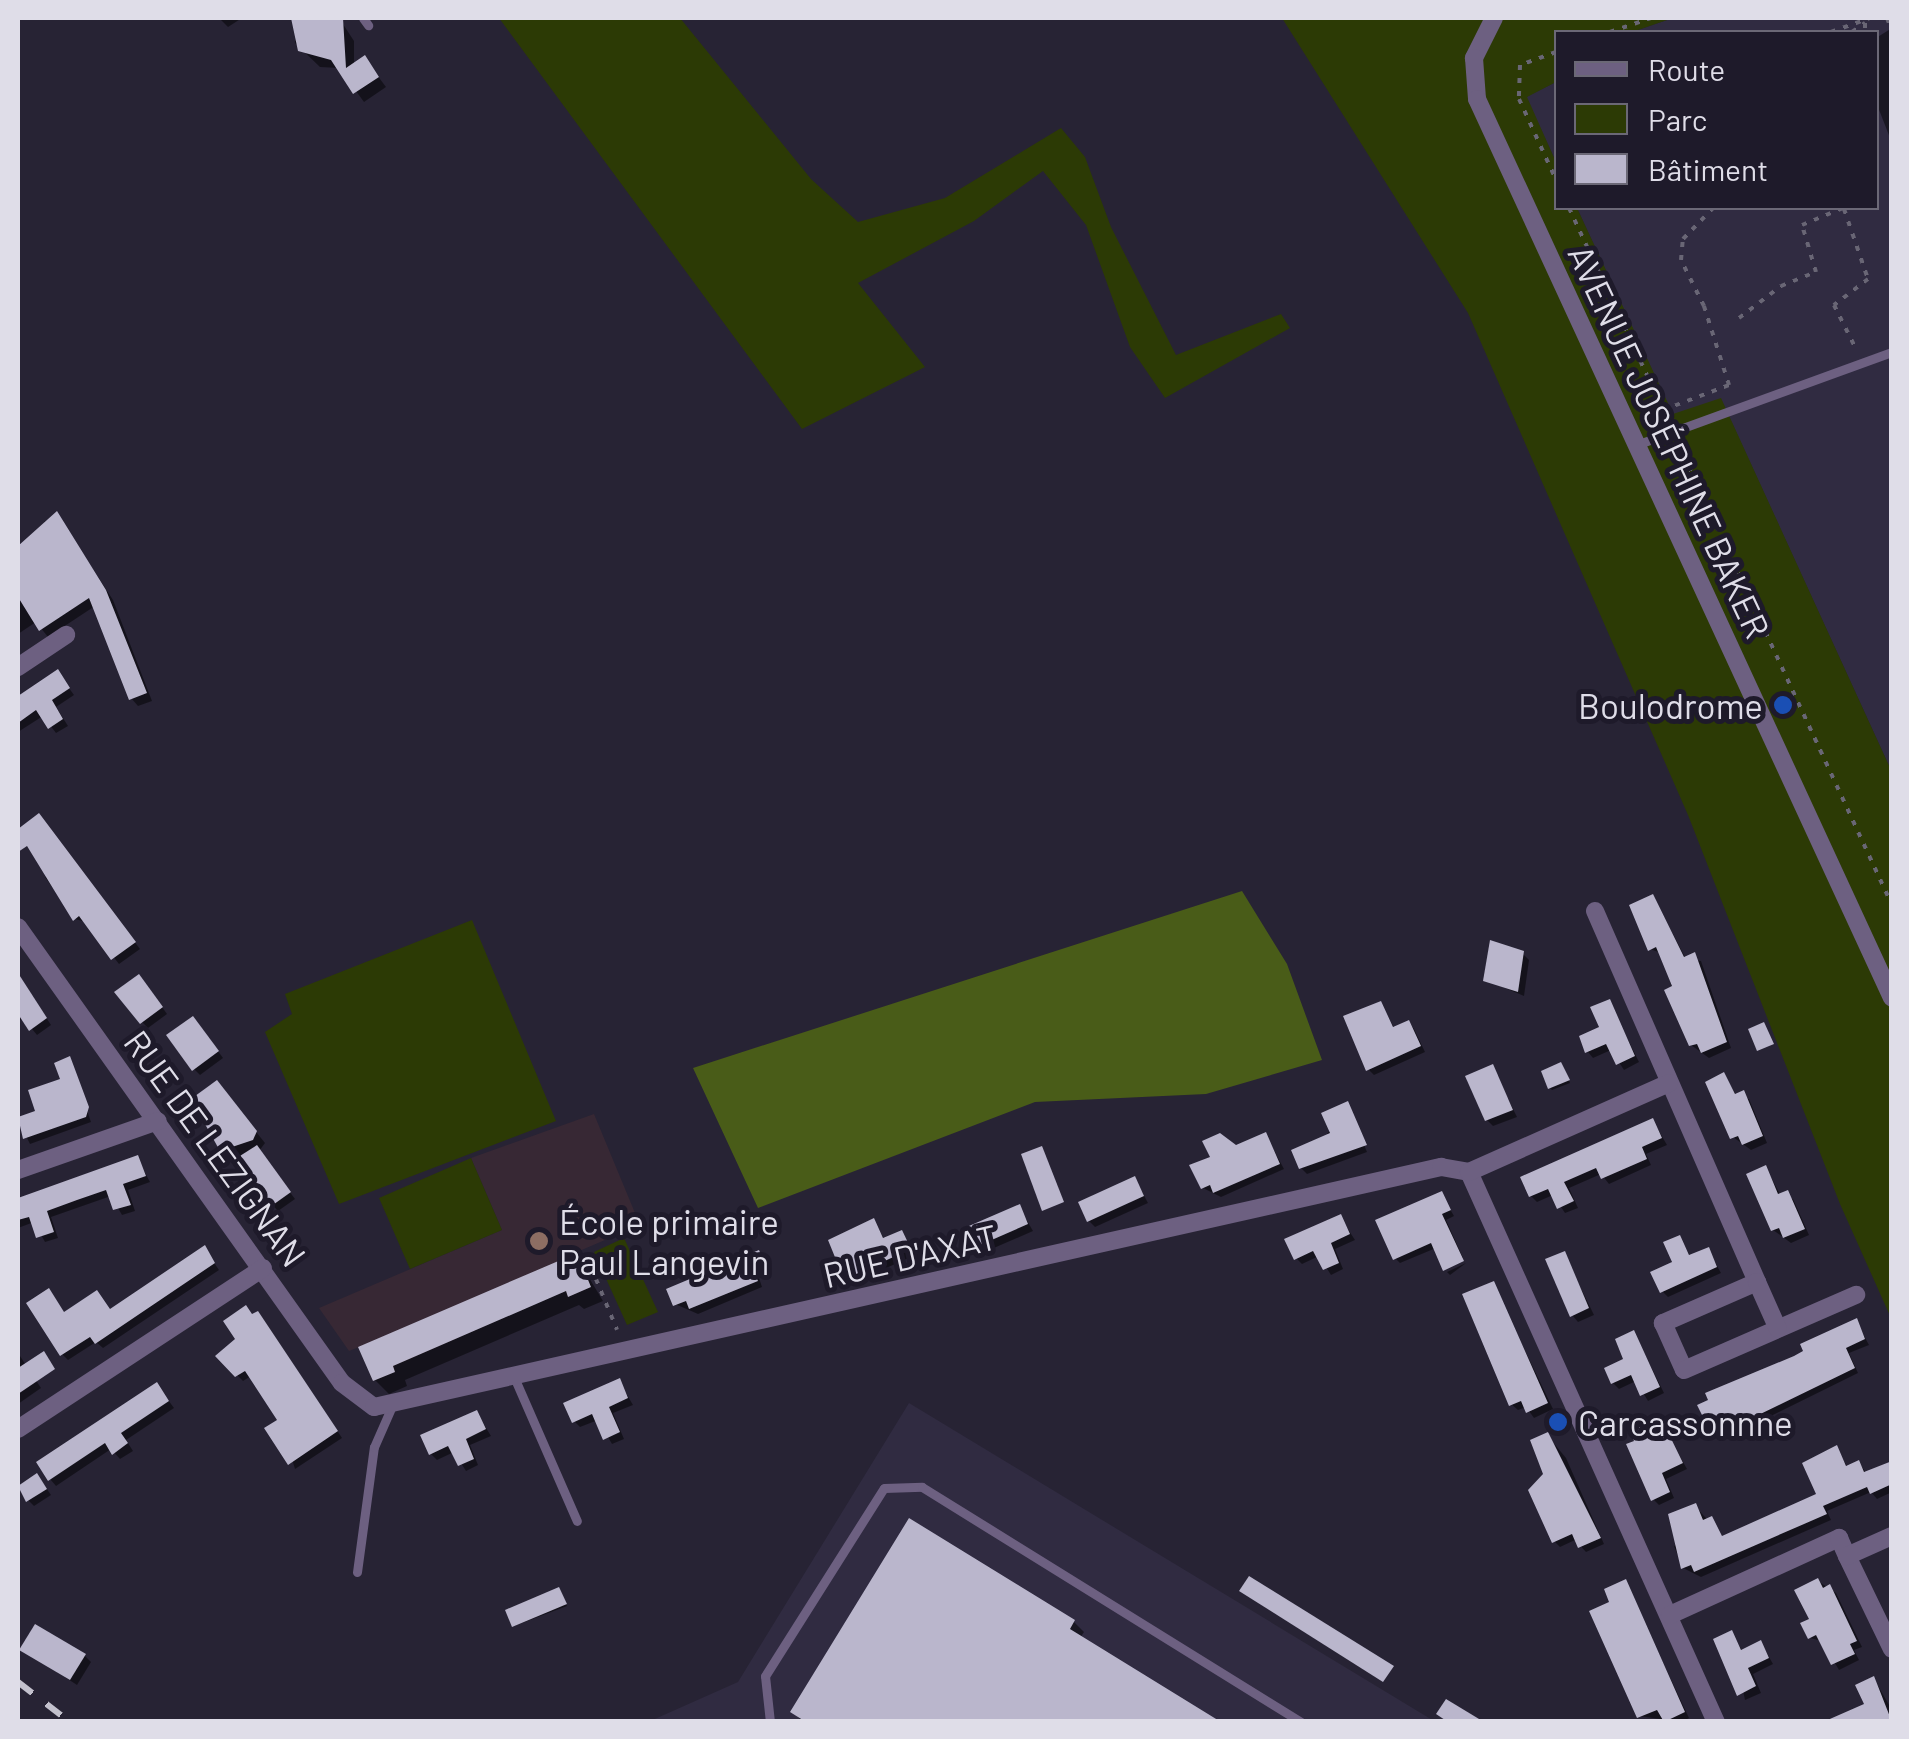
<!DOCTYPE html>
<html>
<head>
<meta charset="utf-8">
<style>
	body { margin:0 }
	#map { position:relative; width:1909px; height:1739px; overflow:hidden; background:#272334; font-family:Barlow,sans-serif }
	div>[style] { position:absolute }
	.built>* { inset:0; background:#302b41 }
	.education>* { inset:0; background:#372834 }
	.green>* { inset:0; background:#2c3a05 }
	.forest>* { inset:0; background:#495c18 }
	.shadow>* { inset:0; background:#0007 }
	.building>* { inset:0; background:#bab6cc }
	.path>* { height:4px; margin-top:-2px; transform-origin:0; background:repeating-linear-gradient(90deg,#696675 0 5px,transparent 0 13px) }
	.service>* { height:9px; margin:-4.5px; padding:0 4.5px; transform-origin:4.5px; border-radius:4.5px; background:#6d6081 }
	.minor>* { height:18px; margin:-9px; padding:0 9px; transform-origin:9px; border-radius:9px; background:#6d6081 }
	.rail>* { height:6px; margin-top:-3px; transform-origin:0; background:repeating-linear-gradient(90deg,#c3c1cd 0 18px,transparent 0 36px) }
	.dots>* { width:28px; height:28px; translate:-50% -50%; box-sizing:border-box; border:5px solid #1e1a2a; border-radius:50% }
	span { translate:-50% -50%; white-space:nowrap; text-align:center; line-height:1.15; -webkit-text-stroke:10px #1e1a2a; paint-order:stroke }
	.street-label { font-size:35px; color:#dfdde8 }
	.poi-label { font-size:35px; color:#dfdde8 }
	.right { translate:-100% -50%; text-align:right }
	.left { translate:0 -50%; text-align:left }
	.frame { position:absolute; inset:0; border:20px solid #dfdde8; pointer-events:none }
	.legend { position:absolute; left:1554px; top:30px; width:325px; height:180px; box-sizing:border-box; background:#1e1a2a; border:2px solid #6b6876; margin:0; padding:12px 18px; list-style:none; font-size:30px; color:#dfdde8 }
	.legend li { display:flex; align-items:center; gap:20px; height:50px }
	.legend b { width:50px; border:2px solid #6b6876 }
</style>
</head>
<body>
<div id="map">
	<div class="built">
		<i style="clip-path:polygon(1673px 18px,1891px 18px,1891px 770px,1721px 399px,1673px 415px,1577px 208px,1876px 208px,1876px 32px,1632px 32px)"></i>
		<i style="clip-path:polygon(1556px 82px,1556px 162px,1526px 97px)"></i>
		<i style="clip-path:polygon(909px 1403px,1434px 1721px,648px 1722px,738px 1682px)"></i>
	</div>
	<div class="education">
		<i style="clip-path:polygon(594px 1114px,640px 1225px,577px 1252px,591px 1287px,568px 1297px,565px 1291px,394px 1366px,395px 1372px,373px 1381px,359px 1347px,349px 1351px,319px 1308px,502px 1230px,471px 1158px)"></i>
	</div>
	<div class="green">
		<i style="clip-path:polygon(499px 18px,680px 18px,811px 179px,858px 222px,945px 198px,1061px 128px,1085px 157px,1111px 227px,1176px 355px,1281px 314px,1290px 328px,1165px 398px,1130px 347px,1086px 225px,1043px 171px,974px 221px,858px 283px,925px 367px,802px 429px)"></i>
		<i style="clip-path:polygon(1282px 18px,1673px 18px,1632px 32px,1556px 32px,1556px 82px,1527px 97px,1556px 162px,1556px 208px,1577px 208px,1673px 414px,1721px 398px,1891px 770px,1891px 1318px,1840px 1204px,1688px 815px,1468px 313px)"></i>
		<i style="clip-path:polygon(472px 920px,556px 1121px,339px 1204px,265px 1032px,292px 1014px,285px 994px)"></i>
		<i style="clip-path:polygon(471px 1158px,502px 1230px,410px 1269px,379px 1198px)"></i>
		<i style="clip-path:polygon(624px 1238px,658px 1312px,627px 1325px,594px 1252px)"></i>
	</div>
	<div class="forest">
		<i style="clip-path:polygon(1242px 891px,1287px 964px,1322px 1060px,1206px 1094px,1035px 1102px,758px 1208px,693px 1068px)"></i>
	</div>
	<div class="shadow">
		<i style="clip-path:polygon(219px 18px,242px 18px,228px 27px)"></i>
		<i style="clip-path:polygon(299px 18px,339px 18px,354px 41px,354px 66px,365px 59px,386px 87px,364px 102px,339px 68px,320px 67px,295px 43px)"></i>
		<i style="clip-path:polygon(1892px 28px,1892px 143px,1876px 102px,1876px 38px)"></i>
		<i style="clip-path:polygon(57px 514px,113px 600px,152px 701px,138px 706px,131px 698px,95px 606px,48px 637px,36px 622px,18px 634px,18px 549px,48px 529px,44px 522px)"></i>
		<i style="clip-path:polygon(58px 673px,74px 695px,56px 707px,68px 726px,56px 733px,43px 716px,18px 732px,18px 699px)"></i>
		<i style="clip-path:polygon(39px 816px,140px 949px,119px 964px,86px 922px,75px 919px,45px 877px,50px 873px,18px 836px)"></i>
		<i style="clip-path:polygon(1653px 897px,1686px 959px,1701px 961px,1731px 1048px,1709px 1058px,1691px 1045px,1661px 953px,1650px 949px)"></i>
		<i style="clip-path:polygon(1523px 954px,1529px 960px,1524px 996px,1486px 980px)"></i>
		<i style="clip-path:polygon(18px 974px,51px 1025px,37px 1035px,23px 1018px,18px 1022px)"></i>
		<i style="clip-path:polygon(145px 983px,167px 1014px,148px 1028px,142px 1022px)"></i>
		<i style="clip-path:polygon(1609px 1002px,1639px 1062px,1624px 1070px,1611px 1050px,1593px 1058px,1588px 1052px)"></i>
		<i style="clip-path:polygon(1380px 1004px,1395px 1029px,1409px 1023px,1414px 1029px,1425px 1052px,1374px 1075px,1368px 1069px)"></i>
		<i style="clip-path:polygon(199px 1025px,223px 1058px,200px 1075px,194px 1069px)"></i>
		<i style="clip-path:polygon(69px 1059px,91px 1122px,30px 1144px,18px 1120px,38px 1113px,63px 1081px)"></i>
		<i style="clip-path:polygon(1492px 1067px,1517px 1117px,1493px 1126px,1487px 1120px)"></i>
		<i style="clip-path:polygon(1563px 1068px,1570px 1083px,1552px 1090px,1550px 1088px)"></i>
		<i style="clip-path:polygon(1724px 1075px,1737px 1096px,1749px 1099px,1767px 1143px,1751px 1150px,1733px 1137px)"></i>
		<i style="clip-path:polygon(217px 1083px,265px 1143px,259px 1151px,295px 1199px,278px 1211px,222px 1150px)"></i>
		<i style="clip-path:polygon(1348px 1107px,1367px 1152px,1307px 1174px,1301px 1168px)"></i>
		<i style="clip-path:polygon(1653px 1121px,1667px 1145px,1646px 1154px,1651px 1165px,1609px 1184px,1601px 1174px,1569px 1188px,1578px 1208px,1565px 1213px,1553px 1195px,1537px 1202px,1531px 1196px)"></i>
		<i style="clip-path:polygon(1265px 1134px,1284px 1169px,1221px 1197px,1203px 1188px,1235px 1147px)"></i>
		<i style="clip-path:polygon(137px 1158px,150px 1182px,128px 1190px,135px 1211px,122px 1215px,111px 1196px,51px 1217px,58px 1238px,45px 1242px,34px 1222px,18px 1228px,18px 1200px)"></i>
		<i style="clip-path:polygon(1766px 1168px,1781px 1196px,1793px 1199px,1809px 1235px,1791px 1243px,1773px 1230px)"></i>
		<i style="clip-path:polygon(1135px 1179px,1148px 1203px,1095px 1227px,1089px 1221px)"></i>
		<i style="clip-path:polygon(1441px 1194px,1454px 1216px,1446px 1220px,1463px 1258px,1444px 1268px,1436px 1248px,1400px 1263px,1395px 1258px)"></i>
		<i style="clip-path:polygon(1019px 1207px,1033px 1231px,980px 1254px,973px 1247px)"></i>
		<i style="clip-path:polygon(1340px 1217px,1355px 1240px,1335px 1249px,1343px 1269px,1331px 1275px,1319px 1256px,1302px 1264px,1296px 1258px)"></i>
		<i style="clip-path:polygon(873px 1221px,885px 1240px,902px 1233px,915px 1255px,862px 1279px,849px 1277px,843px 1271px)"></i>
		<i style="clip-path:polygon(1679px 1238px,1691px 1257px,1708px 1250px,1721px 1273px,1668px 1297px,1662px 1291px)"></i>
		<i style="clip-path:polygon(204px 1248px,219px 1270px,103px 1348px,96px 1342px,68px 1360px,62px 1354px,66px 1315px,111px 1311px)"></i>
		<i style="clip-path:polygon(759px 1253px,771px 1274px,759px 1278px,762px 1287px,698px 1314px,675px 1304px)"></i>
		<i style="clip-path:polygon(1564px 1254px,1594px 1315px,1578px 1322px,1572px 1315px)"></i>
		<i style="clip-path:polygon(576px 1256px,603px 1301px,584px 1309px,579px 1305px,405px 1380px,407px 1386px,389px 1394px,375px 1380px,362px 1348px)"></i>
		<i style="clip-path:polygon(1466px 1263px,1450px 1275px,1447px 1272px)"></i>
		<i style="clip-path:polygon(1493px 1284px,1553px 1409px,1534px 1418px,1526px 1407px,1518px 1410px,1511px 1404px)"></i>
		<i style="clip-path:polygon(263px 1319px,342px 1438px,295px 1469px,280px 1420px,251px 1376px,243px 1381px,218px 1356px)"></i>
		<i style="clip-path:polygon(1856px 1321px,1869px 1345px,1849px 1353px,1858px 1373px,1720px 1441px,1715px 1435px,1795px 1358px)"></i>
		<i style="clip-path:polygon(1634px 1333px,1664px 1393px,1648px 1401px,1636px 1381px,1619px 1389px,1613px 1383px)"></i>
		<i style="clip-path:polygon(18px 1353px,41px 1388px,18px 1404px)"></i>
		<i style="clip-path:polygon(619px 1381px,633px 1405px,613px 1413px,624px 1439px,612px 1444px,598px 1420px,580px 1427px,574px 1421px)"></i>
		<i style="clip-path:polygon(157px 1385px,174px 1408px,126px 1440px,133px 1451px,120px 1459px,111px 1449px,56px 1486px,50px 1479px)"></i>
		<i style="clip-path:polygon(477px 1413px,491px 1436px,470px 1445px,478px 1465px,466px 1471px,454px 1452px,437px 1460px,431px 1454px)"></i>
		<i style="clip-path:polygon(1660px 1421px,1687px 1469px,1666px 1479px,1674px 1498px,1659px 1505px,1653px 1499px)"></i>
		<i style="clip-path:polygon(1547px 1435px,1566px 1458px,1604px 1544px,1586px 1552px,1575px 1540px,1560px 1547px,1555px 1542px,1531px 1490px,1546px 1475px)"></i>
		<i style="clip-path:polygon(1836px 1448px,1848px 1468px,1859px 1463px,1867px 1474px,1892px 1463px,1892px 1492px,1877px 1499px,1871px 1492px,1827px 1511px,1831px 1520px,1701px 1577px,1683px 1568px,1674px 1546px,1683px 1542px,1695px 1506px,1724px 1538px,1819px 1496px)"></i>
		<i style="clip-path:polygon(42px 1482px,51px 1495px,34px 1506px,28px 1500px)"></i>
		<i style="clip-path:polygon(1818px 1581px,1836px 1593px,1862px 1647px,1854px 1650px,1859px 1660px,1839px 1670px,1822px 1641px,1810px 1638px)"></i>
		<i style="clip-path:polygon(1625px 1582px,1689px 1718px,1682px 1722px,1639px 1716px,1612px 1604px)"></i>
		<i style="clip-path:polygon(561px 1592px,567px 1606px,514px 1626px)"></i>
		<i style="clip-path:polygon(1074px 1622px,1084px 1632px,1080px 1638px,1216px 1722px,803px 1722px,793px 1712px)"></i>
		<i style="clip-path:polygon(1731px 1633px,1743px 1652px,1761px 1643px,1773px 1664px,1753px 1674px,1761px 1693px,1745px 1700px)"></i>
		<i style="clip-path:polygon(22px 1649px,85px 1656px,91px 1662px,77px 1685px)"></i>
		<i style="clip-path:polygon(1874px 1679px,1892px 1710px,1892px 1722px,1867px 1705px)"></i>
	</div>
	<div class="building">
		<i style="clip-path:polygon(291px 18px,343px 18px,346px 68px,365px 55px,379px 77px,353px 94px,331px 60px,298px 51px)"></i>
		<i style="clip-path:polygon(57px 511px,106px 590px,147px 693px,129px 700px,89px 598px,39px 631px,18px 597px,18px 546px)"></i>
		<i style="clip-path:polygon(58px 669px,70px 688px,52px 700px,63px 719px,48px 729px,36px 710px,18px 723px,18px 696px)"></i>
		<i style="clip-path:polygon(39px 813px,136px 942px,111px 960px,79px 916px,73px 921px,27px 846px,18px 852px,18px 829px)"></i>
		<i style="clip-path:polygon(1653px 894px,1684px 957px,1695px 952px,1727px 1042px,1701px 1053px,1697px 1044px,1689px 1046px,1664px 990px,1672px 986px,1656px 947px,1648px 951px,1629px 905px)"></i>
		<i style="clip-path:polygon(1490px 940px,1524px 951px,1518px 992px,1483px 981px)"></i>
		<i style="clip-path:polygon(18px 973px,47px 1018px,29px 1031px,18px 1014px)"></i>
		<i style="clip-path:polygon(139px 974px,163px 1007px,140px 1024px,114px 992px)"></i>
		<i style="clip-path:polygon(1610px 999px,1635px 1056px,1616px 1065px,1606px 1044px,1585px 1053px,1579px 1036px,1599px 1027px,1590px 1007px)"></i>
		<i style="clip-path:polygon(1381px 1001px,1393px 1027px,1409px 1020px,1421px 1046px,1366px 1071px,1343px 1016px)"></i>
		<i style="clip-path:polygon(193px 1016px,219px 1051px,192px 1071px,166px 1035px)"></i>
		<i style="clip-path:polygon(1764px 1022px,1774px 1044px,1757px 1051px,1748px 1029px)"></i>
		<i style="clip-path:polygon(70px 1056px,89px 1107px,86px 1117px,23px 1139px,18px 1117px,35px 1111px,28px 1090px,60px 1079px,54px 1063px)"></i>
		<i style="clip-path:polygon(1561px 1062px,1570px 1080px,1548px 1089px,1541px 1071px)"></i>
		<i style="clip-path:polygon(1493px 1064px,1513px 1110px,1485px 1121px,1465px 1076px)"></i>
		<i style="clip-path:polygon(1724px 1072px,1735px 1094px,1744px 1090px,1763px 1136px,1742px 1145px,1738px 1136px,1730px 1139px,1705px 1082px)"></i>
		<i style="clip-path:polygon(217px 1080px,257px 1131px,253px 1140px,220px 1151px,191px 1099px)"></i>
		<i style="clip-path:polygon(1348px 1101px,1367px 1145px,1299px 1169px,1291px 1150px,1330px 1133px,1321px 1113px)"></i>
		<i style="clip-path:polygon(1653px 1118px,1662px 1138px,1642px 1147px,1647px 1159px,1601px 1179px,1596px 1168px,1564px 1182px,1574px 1201px,1557px 1209px,1548px 1189px,1529px 1197px,1520px 1177px)"></i>
		<i style="clip-path:polygon(1266px 1132px,1280px 1164px,1213px 1193px,1210px 1185px,1201px 1189px,1189px 1165px,1210px 1157px,1202px 1141px,1220px 1133px,1236px 1145px)"></i>
		<i style="clip-path:polygon(257px 1145px,291px 1192px,270px 1207px,232px 1161px)"></i>
		<i style="clip-path:polygon(1042px 1146px,1064px 1202px,1042px 1211px,1021px 1154px)"></i>
		<i style="clip-path:polygon(138px 1155px,146px 1176px,123px 1184px,131px 1205px,113px 1210px,106px 1190px,77px 1200px,47px 1211px,54px 1232px,36px 1238px,29px 1217px,18px 1220px,18px 1198px)"></i>
		<i style="clip-path:polygon(1766px 1165px,1778px 1194px,1788px 1190px,1805px 1229px,1783px 1238px,1779px 1228px,1771px 1231px,1746px 1174px)"></i>
		<i style="clip-path:polygon(1135px 1176px,1144px 1196px,1087px 1222px,1078px 1202px)"></i>
		<i style="clip-path:polygon(1442px 1191px,1451px 1210px,1442px 1214px,1464px 1261px,1443px 1271px,1431px 1243px,1393px 1260px,1375px 1220px)"></i>
		<i style="clip-path:polygon(1020px 1204px,1028px 1224px,971px 1249px,962px 1229px)"></i>
		<i style="clip-path:polygon(1341px 1214px,1350px 1234px,1331px 1243px,1339px 1263px,1323px 1270px,1313px 1251px,1294px 1260px,1284px 1239px)"></i>
		<i style="clip-path:polygon(874px 1218px,883px 1238px,902px 1230px,911px 1249px,854px 1275px,851px 1268px,841px 1272px,828px 1240px)"></i>
		<i style="clip-path:polygon(1680px 1235px,1689px 1255px,1709px 1247px,1717px 1267px,1660px 1293px,1650px 1272px,1672px 1262px,1663px 1242px)"></i>
		<i style="clip-path:polygon(205px 1245px,215px 1263px,95px 1344px,90px 1337px,60px 1356px,26px 1303px,49px 1288px,64px 1312px,97px 1290px,110px 1309px)"></i>
		<i style="clip-path:polygon(759px 1250px,766px 1267px,754px 1272px,758px 1281px,689px 1309px,686px 1301px,673px 1306px,666px 1289px)"></i>
		<i style="clip-path:polygon(1565px 1251px,1589px 1308px,1570px 1317px,1545px 1259px)"></i>
		<i style="clip-path:polygon(577px 1253px,591px 1287px,568px 1297px,566px 1291px,393px 1366px,395px 1372px,373px 1381px,358px 1347px)"></i>
		<i style="clip-path:polygon(1494px 1281px,1548px 1403px,1526px 1413px,1521px 1401px,1509px 1406px,1462px 1294px)"></i>
		<i style="clip-path:polygon(246px 1305px,252px 1314px,258px 1311px,338px 1431px,288px 1465px,264px 1428px,277px 1420px,245px 1371px,235px 1377px,215px 1356px,235px 1339px,223px 1321px)"></i>
		<i style="clip-path:polygon(1857px 1318px,1865px 1339px,1846px 1348px,1855px 1368px,1713px 1437px,1697px 1405px,1708px 1400px,1705px 1393px,1794px 1356px,1803px 1351px,1800px 1344px)"></i>
		<i style="clip-path:polygon(1634px 1330px,1660px 1387px,1640px 1396px,1631px 1375px,1611px 1384px,1604px 1368px,1623px 1359px,1615px 1339px)"></i>
		<i style="clip-path:polygon(44px 1351px,55px 1369px,18px 1394px,18px 1368px)"></i>
		<i style="clip-path:polygon(620px 1378px,628px 1398px,609px 1407px,620px 1432px,603px 1440px,592px 1414px,572px 1423px,563px 1403px)"></i>
		<i style="clip-path:polygon(157px 1382px,169px 1401px,121px 1433px,128px 1443px,112px 1455px,105px 1443px,48px 1481px,36px 1462px)"></i>
		<i style="clip-path:polygon(477px 1410px,486px 1429px,466px 1439px,474px 1459px,458px 1466px,448px 1446px,429px 1455px,420px 1435px)"></i>
		<i style="clip-path:polygon(1661px 1418px,1683px 1463px,1662px 1473px,1670px 1492px,1651px 1501px,1626px 1444px,1634px 1441px,1630px 1431px)"></i>
		<i style="clip-path:polygon(1548px 1432px,1601px 1538px,1578px 1548px,1572px 1534px,1552px 1543px,1528px 1490px,1543px 1474px,1530px 1440px)"></i>
		<i style="clip-path:polygon(1837px 1445px,1846px 1466px,1859px 1460px,1864px 1472px,1892px 1461px,1892px 1484px,1870px 1494px,1867px 1487px,1823px 1506px,1827px 1514px,1694px 1572px,1691px 1565px,1681px 1569px,1668px 1514px,1696px 1503px,1703px 1520px,1712px 1516px,1722px 1536px,1816px 1494px,1802px 1463px)"></i>
		<i style="clip-path:polygon(37px 1473px,47px 1489px,26px 1502px,18px 1486px)"></i>
		<i style="clip-path:polygon(909px 1518px,1075px 1620px,1070px 1629px,1221px 1722px,806px 1722px,790px 1712px)"></i>
		<i style="clip-path:polygon(1249px 1576px,1394px 1666px,1383px 1682px,1239px 1591px)"></i>
		<i style="clip-path:polygon(1818px 1578px,1823px 1588px,1830px 1584px,1857px 1641px,1850px 1644px,1855px 1654px,1831px 1665px,1816px 1635px,1808px 1639px,1800px 1623px,1809px 1619px,1794px 1590px)"></i>
		<i style="clip-path:polygon(1626px 1579px,1685px 1712px,1664px 1722px,1657px 1710px,1637px 1718px,1589px 1611px,1609px 1602px,1604px 1589px)"></i>
		<i style="clip-path:polygon(559px 1587px,567px 1604px,512px 1627px,505px 1610px)"></i>
		<i style="clip-path:polygon(35px 1624px,86px 1654px,70px 1680px,19px 1650px)"></i>
		<i style="clip-path:polygon(1732px 1630px,1741px 1650px,1761px 1640px,1769px 1658px,1748px 1668px,1756px 1686px,1737px 1696px,1713px 1639px)"></i>
		<i style="clip-path:polygon(1874px 1676px,1892px 1722px,1823px 1722px,1864px 1704px,1855px 1685px)"></i>
		<i style="clip-path:polygon(1446px 1699px,1484px 1722px,1448px 1722px,1436px 1714px)"></i>
	</div>
	<div class="path">
		<i style="left:1887px;top:18px;width:9px;rotate:69deg"></i>
		<i style="left:1610px;top:32px;width:43px;rotate:-18.9deg"></i>
		<i style="left:1831px;top:32px;width:41px;rotate:-19.7deg"></i>
		<i style="left:1852px;top:32px;width:16px;rotate:-35deg"></i>
		<i style="left:1865px;top:23px;width:9px;rotate:90deg"></i>
		<i style="left:1556px;top:52px;width:38px;rotate:160deg"></i>
		<i style="left:1520px;top:65px;width:34px;rotate:92deg"></i>
		<i style="left:1519px;top:99px;width:89px;rotate:65.4deg"></i>
		<i style="left:1569px;top:208px;width:230px;rotate:65deg"></i>
		<i style="left:1844px;top:209px;width:74px;rotate:71.1deg"></i>
		<i style="left:1868px;top:279px;width:43px;rotate:142.6deg"></i>
		<i style="left:1834px;top:305px;width:49px;rotate:63.4deg"></i>
		<i style="left:1739px;top:318px;width:53px;rotate:-37.3deg"></i>
		<i style="left:1781px;top:286px;width:38px;rotate:-22deg"></i>
		<i style="left:1816px;top:272px;width:49px;rotate:-106.6deg"></i>
		<i style="left:1802px;top:225px;width:44px;rotate:-22.5deg"></i>
		<i style="left:1663px;top:410px;width:71px;rotate:-20.7deg"></i>
		<i style="left:1729px;top:385px;width:83px;rotate:-107.6deg"></i>
		<i style="left:1704px;top:306px;width:51px;rotate:-116.6deg"></i>
		<i style="left:1681px;top:260px;width:21px;rotate:-85deg"></i>
		<i style="left:1683px;top:239px;width:43px;rotate:-45.9deg"></i>
		<i style="left:1678px;top:443px;width:509px;rotate:65.15deg"></i>
		<i style="left:586px;top:1255px;width:81px;rotate:67.5deg"></i>
	</div>
	<div class="service">
		<i style="left:363px;top:18px;width:9px;rotate:54deg"></i>
		<i style="left:1636px;top:445px;width:272px;rotate:-20deg"></i>
		<i style="left:514px;top:1377px;width:157px;rotate:66.4deg"></i>
		<i style="left:357px;top:1572px;width:126px;rotate:-82.3deg"></i>
		<i style="left:374px;top:1447px;width:45px;rotate:-66.3deg"></i>
		<i style="left:770px;top:1722px;width:46px;rotate:-96.2deg"></i>
		<i style="left:765px;top:1676px;width:222px;rotate:-57.7deg"></i>
		<i style="left:884px;top:1488px;width:38px;rotate:-2deg"></i>
		<i style="left:922px;top:1487px;width:446px;rotate:31.8deg"></i>
	</div>
	<div class="minor">
		<i style="left:1494px;top:18px;width:45px;rotate:116.6deg"></i>
		<i style="left:1474px;top:58px;width:41px;rotate:85.8deg"></i>
		<i style="left:1477px;top:99px;width:990px;rotate:65.22deg"></i>
		<i style="left:18px;top:667px;width:58px;rotate:-33.7deg"></i>
		<i style="left:1595px;top:911px;width:405px;rotate:66.4deg"></i>
		<i style="left:1757px;top:1282px;width:103px;rotate:156.4deg"></i>
		<i style="left:1663px;top:1323px;width:51px;rotate:65.9deg"></i>
		<i style="left:1684px;top:1370px;width:188px;rotate:-23.6deg"></i>
		<i style="left:18px;top:927px;width:559px;rotate:54.61deg"></i>
		<i style="left:342px;top:1383px;width:40px;rotate:37deg"></i>
		<i style="left:374px;top:1407px;width:1094px;rotate:-12.68deg"></i>
		<i style="left:1441px;top:1167px;width:28px;rotate:10deg"></i>
		<i style="left:18px;top:1170px;width:148px;rotate:-19.3deg"></i>
		<i style="left:1469px;top:1172px;width:603px;rotate:65.82deg"></i>
		<i style="left:1469px;top:1172px;width:219px;rotate:-24deg"></i>
		<i style="left:1757px;top:1282px;width:51px;rotate:65.9deg"></i>
		<i style="left:18px;top:1429px;width:293px;rotate:-33.3deg"></i>
		<i style="left:1847px;top:1556px;width:103px;rotate:64.2deg"></i>
		<i style="left:1670px;top:1615px;width:186px;rotate:-24.5deg"></i>
		<i style="left:1839px;top:1538px;width:20px;rotate:66deg"></i>
		<i style="left:1847px;top:1556px;width:49px;rotate:-24deg"></i>
	</div>
	<div class="rail">
		<i style="left:18px;top:1682px;width:66px;rotate:37.6deg"></i>
	</div>
	<div class="dots">
		<i style="left:1783px;top:705px;background:#1a4fb4"></i>
		<i style="left:539px;top:1241px;background:#8d6e63"></i>
		<i style="left:1558px;top:1422px;background:#1a4fb4"></i>
	</div>
	<div class="street-label">
		<span style="left:1670px;top:441px;rotate:65deg">AVENUE JOSÉPHINE BAKER</span>
		<span style="left:216px;top:1148px;rotate:54deg">RUE DE LEZIGNAN</span>
		<span style="left:910px;top:1255px;rotate:-13deg">RUE D'AXAT</span>
	</div>
	<div class="poi-label">
		<span class="right" style="left:1763px;top:705px">Boulodrome</span>
		<span class="left" style="left:559px;top:1241px">École primaire<br>Paul Langevin</span>
		<span class="left" style="left:1578px;top:1422px">Carcassonnne</span>
	</div>
	<div class="frame"></div>
	<ul class="legend">
	<li><b style="height:12px;background:#6d6081"></b>Route</li>
	<li><b style="height:28px;background:#2c3a05"></b>Parc</li>
	<li><b style="height:28px;background:#bab6cc"></b>Bâtiment</li>
	</ul>
</div>
</body>
</html>
